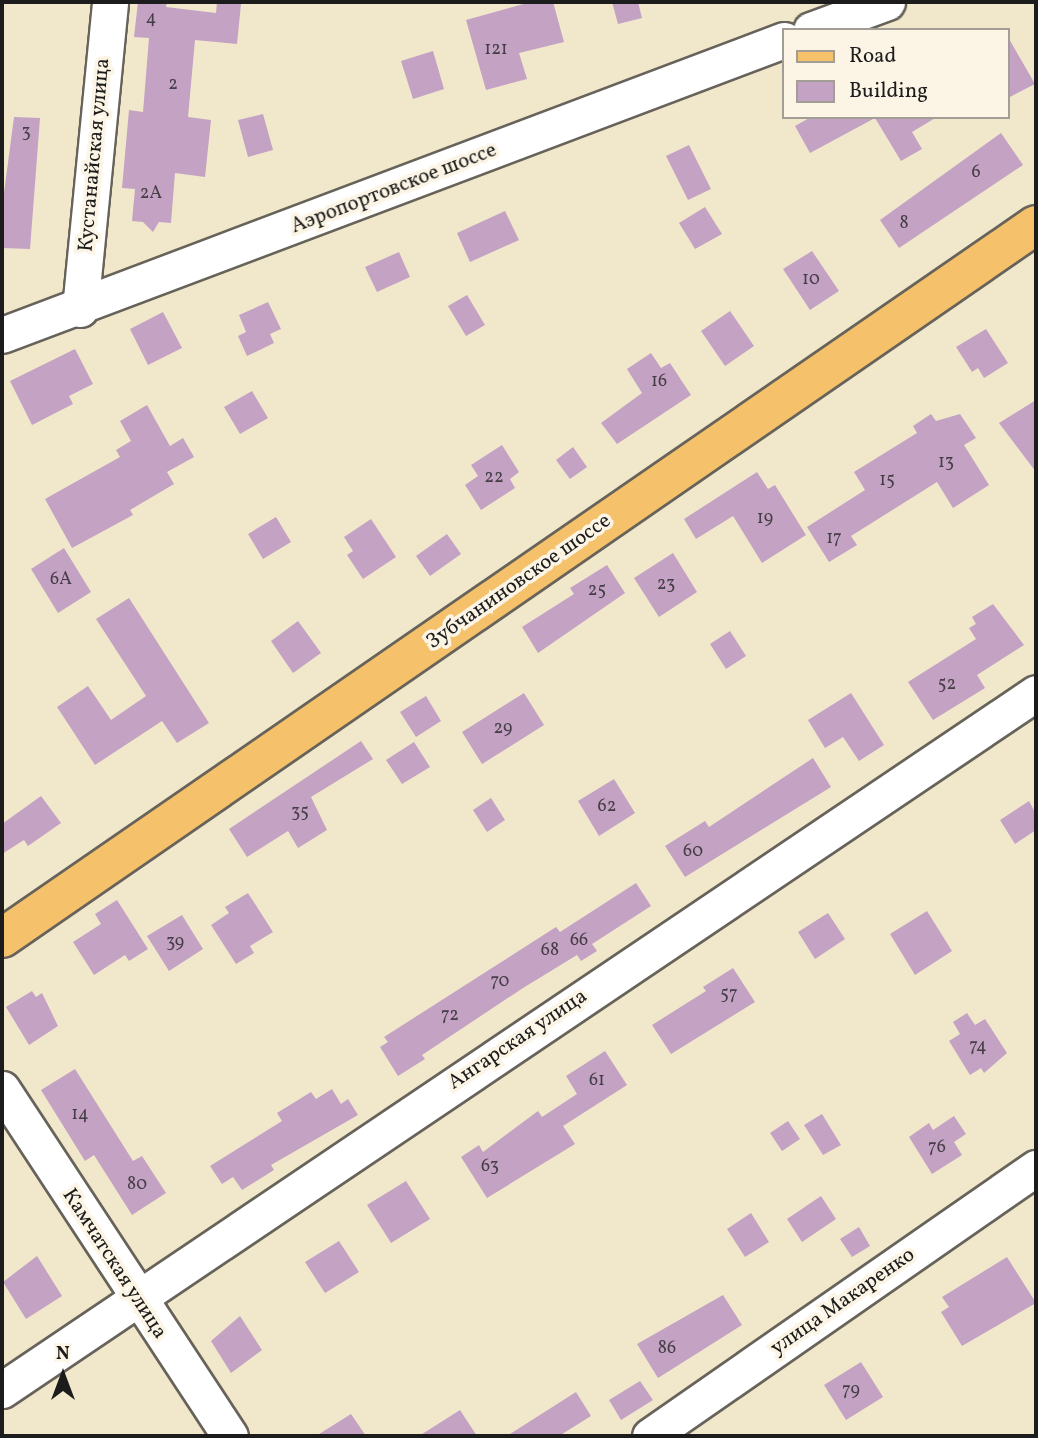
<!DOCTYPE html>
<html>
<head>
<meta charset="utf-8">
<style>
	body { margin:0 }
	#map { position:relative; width:1038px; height:1438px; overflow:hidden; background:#f1e8cc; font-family:Vollkorn,serif }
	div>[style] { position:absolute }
	.building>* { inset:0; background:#c3a2c4 }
	.roads { filter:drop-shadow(2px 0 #67635a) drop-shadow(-2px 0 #67635a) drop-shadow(0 2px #67635a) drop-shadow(0 -2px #67635a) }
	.minor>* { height:35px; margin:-17.5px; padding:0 17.5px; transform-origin:17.5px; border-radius:17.5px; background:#fff }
	.major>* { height:38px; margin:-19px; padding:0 19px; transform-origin:19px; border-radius:19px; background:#f5c16b }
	span { translate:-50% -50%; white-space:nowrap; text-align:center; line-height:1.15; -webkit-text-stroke:7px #fcf5e5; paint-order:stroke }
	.number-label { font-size:18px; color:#463e46 }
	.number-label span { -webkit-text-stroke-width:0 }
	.street-label { font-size:21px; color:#1c1c1c }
	.frame { position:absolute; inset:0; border:4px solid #1c1c1c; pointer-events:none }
	.legend { position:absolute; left:782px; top:28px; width:228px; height:91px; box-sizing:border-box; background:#fcf5e5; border:2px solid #a29e95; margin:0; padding:9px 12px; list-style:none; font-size:21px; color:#1c1c1c }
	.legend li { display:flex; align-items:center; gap:14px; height:35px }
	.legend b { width:35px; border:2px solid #a29e95 }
	.north { position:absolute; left:28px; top:1340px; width:70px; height:70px; -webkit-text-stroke:5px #fcf5e5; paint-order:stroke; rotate:0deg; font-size:19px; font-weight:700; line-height:28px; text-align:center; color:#1c1c1c }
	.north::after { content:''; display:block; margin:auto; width:24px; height:32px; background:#1c1c1c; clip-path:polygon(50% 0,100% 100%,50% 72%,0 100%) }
</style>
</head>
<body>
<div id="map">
	<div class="building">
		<i style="clip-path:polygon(138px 2px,167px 2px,166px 7px,216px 13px,217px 2px,241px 4px,237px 44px,195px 40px,188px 117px,211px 120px,205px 177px,175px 173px,171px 223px,159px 222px,153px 232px,143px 222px,132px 221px,135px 189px,122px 188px,129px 110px,143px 112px,149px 38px,134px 37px)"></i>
		<i style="clip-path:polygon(531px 2px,553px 2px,564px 42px,519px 53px,527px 79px,486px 90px,466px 20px)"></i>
		<i style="clip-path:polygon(612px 2px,638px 2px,642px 18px,618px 24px)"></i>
		<i style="clip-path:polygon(1008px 37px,1035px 84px,1008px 98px)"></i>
		<i style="clip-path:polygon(433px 51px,444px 89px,413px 99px,401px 61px)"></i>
		<i style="clip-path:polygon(263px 114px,273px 150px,248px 157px,238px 120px)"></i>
		<i style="clip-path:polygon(14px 117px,40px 118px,30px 249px,2px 248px,2px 208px)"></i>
		<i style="clip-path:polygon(811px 117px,937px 117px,912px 132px,922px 149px,901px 161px,875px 118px,810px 153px,795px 126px)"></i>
		<i style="clip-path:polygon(1001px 133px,1023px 165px,899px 248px,880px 220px)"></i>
		<i style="clip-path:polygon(689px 145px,711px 189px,688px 200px,666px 156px)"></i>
		<i style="clip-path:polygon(705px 207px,722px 234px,695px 249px,679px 223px)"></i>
		<i style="clip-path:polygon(505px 211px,519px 240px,470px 262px,457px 233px)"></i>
		<i style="clip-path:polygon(812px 251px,839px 291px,810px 310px,783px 269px)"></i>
		<i style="clip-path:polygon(399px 252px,410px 277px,377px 292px,365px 267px)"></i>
		<i style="clip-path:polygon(467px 295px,485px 325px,466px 336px,448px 306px)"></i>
		<i style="clip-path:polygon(268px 302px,281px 329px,270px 334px,274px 343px,247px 356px,238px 336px,246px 332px,239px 315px)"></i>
		<i style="clip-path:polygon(730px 311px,754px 346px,725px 366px,701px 331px)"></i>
		<i style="clip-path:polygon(163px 312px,182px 348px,148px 365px,130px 329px)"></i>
		<i style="clip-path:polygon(986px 329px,1008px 363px,984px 378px,978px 368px,972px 372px,956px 347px)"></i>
		<i style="clip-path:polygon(75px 349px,93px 384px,69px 396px,73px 404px,32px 425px,10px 381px)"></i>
		<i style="clip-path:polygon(651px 353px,661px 368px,670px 363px,691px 395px,617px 444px,601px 423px,642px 393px,627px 369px)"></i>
		<i style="clip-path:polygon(252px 391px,268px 418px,240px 434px,224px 407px)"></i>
		<i style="clip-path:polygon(1036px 400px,1036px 472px,999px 423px)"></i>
		<i style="clip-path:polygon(147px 405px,170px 446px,183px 438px,194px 457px,167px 472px,174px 484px,130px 510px,133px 515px,72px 548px,45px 499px,120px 457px,116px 450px,131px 441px,120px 421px)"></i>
		<i style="clip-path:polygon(931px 414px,936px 421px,960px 414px,976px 438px,964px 445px,989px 485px,953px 508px,937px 482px,851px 536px,857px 545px,829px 562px,807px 527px,865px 490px,854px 472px,917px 433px,913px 426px)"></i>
		<i style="clip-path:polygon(502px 445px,519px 472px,510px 479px,515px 488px,481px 510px,465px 485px,478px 476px,471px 465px)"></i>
		<i style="clip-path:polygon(573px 447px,587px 467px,570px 479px,556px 460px)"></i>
		<i style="clip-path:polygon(757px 472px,768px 489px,775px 485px,806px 535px,762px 563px,733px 516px,696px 539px,684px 519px)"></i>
		<i style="clip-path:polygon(276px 517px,291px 542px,263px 559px,248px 534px)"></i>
		<i style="clip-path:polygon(371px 519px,396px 557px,363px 579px,347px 555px,353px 551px,344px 537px)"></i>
		<i style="clip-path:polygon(447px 534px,461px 554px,430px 576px,416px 556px)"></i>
		<i style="clip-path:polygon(64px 548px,91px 592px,58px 613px,31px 569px)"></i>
		<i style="clip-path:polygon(673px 553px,697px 592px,659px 617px,634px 578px)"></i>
		<i style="clip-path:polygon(607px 565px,625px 593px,538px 653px,522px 627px,574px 594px,570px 588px)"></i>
		<i style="clip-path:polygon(129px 598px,209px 723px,177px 743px,162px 721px,95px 765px,57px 707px,88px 686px,111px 720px,146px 696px,96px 619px)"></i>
		<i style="clip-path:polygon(993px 604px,1024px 645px,977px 675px,985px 688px,933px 720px,908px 682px,976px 639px,969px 628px,976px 624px,972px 617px)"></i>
		<i style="clip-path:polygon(298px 621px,321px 653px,293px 673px,271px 641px)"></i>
		<i style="clip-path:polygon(730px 631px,746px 656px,726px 669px,710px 644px)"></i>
		<i style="clip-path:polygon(524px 693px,544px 725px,482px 764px,462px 732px)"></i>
		<i style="clip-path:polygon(851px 693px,884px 745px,859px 761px,843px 737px,825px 748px,808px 720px)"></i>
		<i style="clip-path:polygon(426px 696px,441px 721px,416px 737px,400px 712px)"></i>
		<i style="clip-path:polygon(361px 741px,373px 759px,311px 797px,327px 830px,298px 848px,288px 831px,247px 857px,229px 829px)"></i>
		<i style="clip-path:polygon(414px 742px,430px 767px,402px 784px,386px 760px)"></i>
		<i style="clip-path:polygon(813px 758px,831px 787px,685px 877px,665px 846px,705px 821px,709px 827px)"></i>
		<i style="clip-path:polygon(614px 779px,635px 813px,599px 836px,578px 801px)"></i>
		<i style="clip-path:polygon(41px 796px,61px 823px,28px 846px,24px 840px,2px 854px,2px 824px)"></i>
		<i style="clip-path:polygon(491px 798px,505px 820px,487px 832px,473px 810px)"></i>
		<i style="clip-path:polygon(1029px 801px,1036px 814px,1036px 830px,1015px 844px,1000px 820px)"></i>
		<i style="clip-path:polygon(636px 883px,651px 906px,592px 944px,597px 951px,581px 961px,577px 955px,523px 988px,422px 1055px,425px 1059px,398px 1076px,380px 1047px,388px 1042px,384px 1037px,556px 927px,560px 932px)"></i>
		<i style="clip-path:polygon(248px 893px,273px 932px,250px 946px,254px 953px,236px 964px,211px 925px,229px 913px,225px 907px)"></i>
		<i style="clip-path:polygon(117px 900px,148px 949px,129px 961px,125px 955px,94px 975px,73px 942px,101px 924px,95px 914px)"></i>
		<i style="clip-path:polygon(927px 911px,952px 951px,915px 975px,890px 934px)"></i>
		<i style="clip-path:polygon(828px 913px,845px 939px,815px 959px,798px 932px)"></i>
		<i style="clip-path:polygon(182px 915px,203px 949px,169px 971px,147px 936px)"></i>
		<i style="clip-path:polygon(733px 968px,755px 1002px,671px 1054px,652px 1025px,706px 991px,703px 987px)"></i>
		<i style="clip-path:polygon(32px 991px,36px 997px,42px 993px,58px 1026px,29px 1045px,6px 1007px)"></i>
		<i style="clip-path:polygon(967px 1013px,975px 1025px,985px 1019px,1007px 1053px,984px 1073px,981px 1068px,970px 1075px,949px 1041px,960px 1034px,953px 1022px)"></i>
		<i style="clip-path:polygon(605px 1051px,627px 1085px,563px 1126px,575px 1144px,487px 1198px,461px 1157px,479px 1145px,483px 1152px,538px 1111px,542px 1117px,577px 1094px,566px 1076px)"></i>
		<i style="clip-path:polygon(75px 1069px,133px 1161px,142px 1156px,166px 1193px,132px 1215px,94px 1155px,85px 1161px,41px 1090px)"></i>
		<i style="clip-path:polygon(332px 1089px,341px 1104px,348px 1099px,358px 1115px,271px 1165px,274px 1170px,242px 1190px,233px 1177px,222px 1184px,210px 1166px,282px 1121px,277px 1113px,311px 1092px,316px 1099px)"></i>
		<i style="clip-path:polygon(822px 1114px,841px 1145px,823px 1155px,804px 1125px)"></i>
		<i style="clip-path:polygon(954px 1116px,966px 1134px,954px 1142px,962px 1155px,932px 1174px,909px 1137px,929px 1123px,933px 1130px)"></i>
		<i style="clip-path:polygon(788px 1121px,800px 1139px,782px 1151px,770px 1133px)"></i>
		<i style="clip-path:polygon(406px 1181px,430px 1219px,391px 1243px,367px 1205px)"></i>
		<i style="clip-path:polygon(821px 1196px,836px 1219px,802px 1242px,787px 1219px)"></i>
		<i style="clip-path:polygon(751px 1213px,769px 1242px,745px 1257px,727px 1229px)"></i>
		<i style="clip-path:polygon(859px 1227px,870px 1246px,852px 1257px,840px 1239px)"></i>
		<i style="clip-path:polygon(339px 1241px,359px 1272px,325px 1293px,305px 1262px)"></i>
		<i style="clip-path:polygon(37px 1256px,62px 1296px,26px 1319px,3px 1282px)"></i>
		<i style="clip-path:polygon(1007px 1257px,1036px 1303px,962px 1346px,941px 1312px,949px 1307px,942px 1297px)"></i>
		<i style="clip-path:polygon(723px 1295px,742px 1325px,658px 1378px,637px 1344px)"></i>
		<i style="clip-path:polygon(240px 1316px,262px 1350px,231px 1373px,211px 1341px)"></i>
		<i style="clip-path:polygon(861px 1362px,883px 1397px,846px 1420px,824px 1385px)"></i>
		<i style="clip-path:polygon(640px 1381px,653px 1400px,621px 1420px,609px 1400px)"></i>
		<i style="clip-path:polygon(576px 1392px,591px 1416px,559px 1436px,507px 1436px)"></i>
		<i style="clip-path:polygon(460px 1410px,477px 1436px,419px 1436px)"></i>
		<i style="clip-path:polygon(351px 1414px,366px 1436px,316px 1436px)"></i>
	</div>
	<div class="roads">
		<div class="minor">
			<i style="left:811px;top:30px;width:81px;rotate:-20.2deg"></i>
			<i style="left:80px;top:309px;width:308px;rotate:-84.4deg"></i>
			<i style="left:2px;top:335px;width:836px;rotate:-20.67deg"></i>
			<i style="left:2px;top:1089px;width:415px;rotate:56.7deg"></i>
			<i style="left:2px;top:1390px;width:1247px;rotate:-33.98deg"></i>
			<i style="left:650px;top:1436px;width:470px;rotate:-34.8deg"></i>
		</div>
		<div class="major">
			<i style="left:2px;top:938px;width:1256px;rotate:-34.59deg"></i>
		</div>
	</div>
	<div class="number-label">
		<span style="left:151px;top:19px">4</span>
		<span style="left:496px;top:50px">121</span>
		<span style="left:173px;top:85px">2</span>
		<span style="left:26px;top:133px">3</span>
		<span style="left:976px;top:173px">6</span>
		<span style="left:151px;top:194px">2А</span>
		<span style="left:904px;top:224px">8</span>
		<span style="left:811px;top:280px">10</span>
		<span style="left:659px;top:382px">16</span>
		<span style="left:946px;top:463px">13</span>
		<span style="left:494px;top:478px">22</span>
		<span style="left:887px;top:481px">15</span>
		<span style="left:765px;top:519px">19</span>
		<span style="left:834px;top:539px">17</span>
		<span style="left:61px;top:580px">6А</span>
		<span style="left:666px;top:585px">23</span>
		<span style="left:597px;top:591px">25</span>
		<span style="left:947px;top:685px">52</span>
		<span style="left:503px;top:729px">29</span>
		<span style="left:607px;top:807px">62</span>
		<span style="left:300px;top:813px">35</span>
		<span style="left:693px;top:852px">60</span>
		<span style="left:579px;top:941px">66</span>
		<span style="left:175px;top:943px">39</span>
		<span style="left:550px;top:951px">68</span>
		<span style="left:500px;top:982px">70</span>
		<span style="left:729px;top:995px">57</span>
		<span style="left:450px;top:1016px">72</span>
		<span style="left:978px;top:1047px">74</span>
		<span style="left:597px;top:1081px">61</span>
		<span style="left:80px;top:1115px">14</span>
		<span style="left:937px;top:1148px">76</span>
		<span style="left:490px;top:1167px">63</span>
		<span style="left:137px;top:1185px">80</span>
		<span style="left:667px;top:1349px">86</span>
		<span style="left:851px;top:1391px">79</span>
	</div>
	<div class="street-label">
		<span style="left:95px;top:155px;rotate:-85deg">Кустанайская улица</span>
		<span style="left:394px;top:189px;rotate:-21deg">Аэропортовское шоссе</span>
		<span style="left:519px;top:582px;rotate:-35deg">Зубчаниновское шоссе</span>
		<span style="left:518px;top:1040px;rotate:-34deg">Ангарская улица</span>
		<span style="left:114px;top:1264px;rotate:57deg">Камчатская улица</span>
		<span style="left:843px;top:1302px;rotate:-35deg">улица Макаренко</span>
	</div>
	<div class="frame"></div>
	<ul class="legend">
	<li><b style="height:9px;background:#f5c16b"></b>Road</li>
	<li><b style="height:19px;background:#c3a2c4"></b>Building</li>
	</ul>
	<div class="north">N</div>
</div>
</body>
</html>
